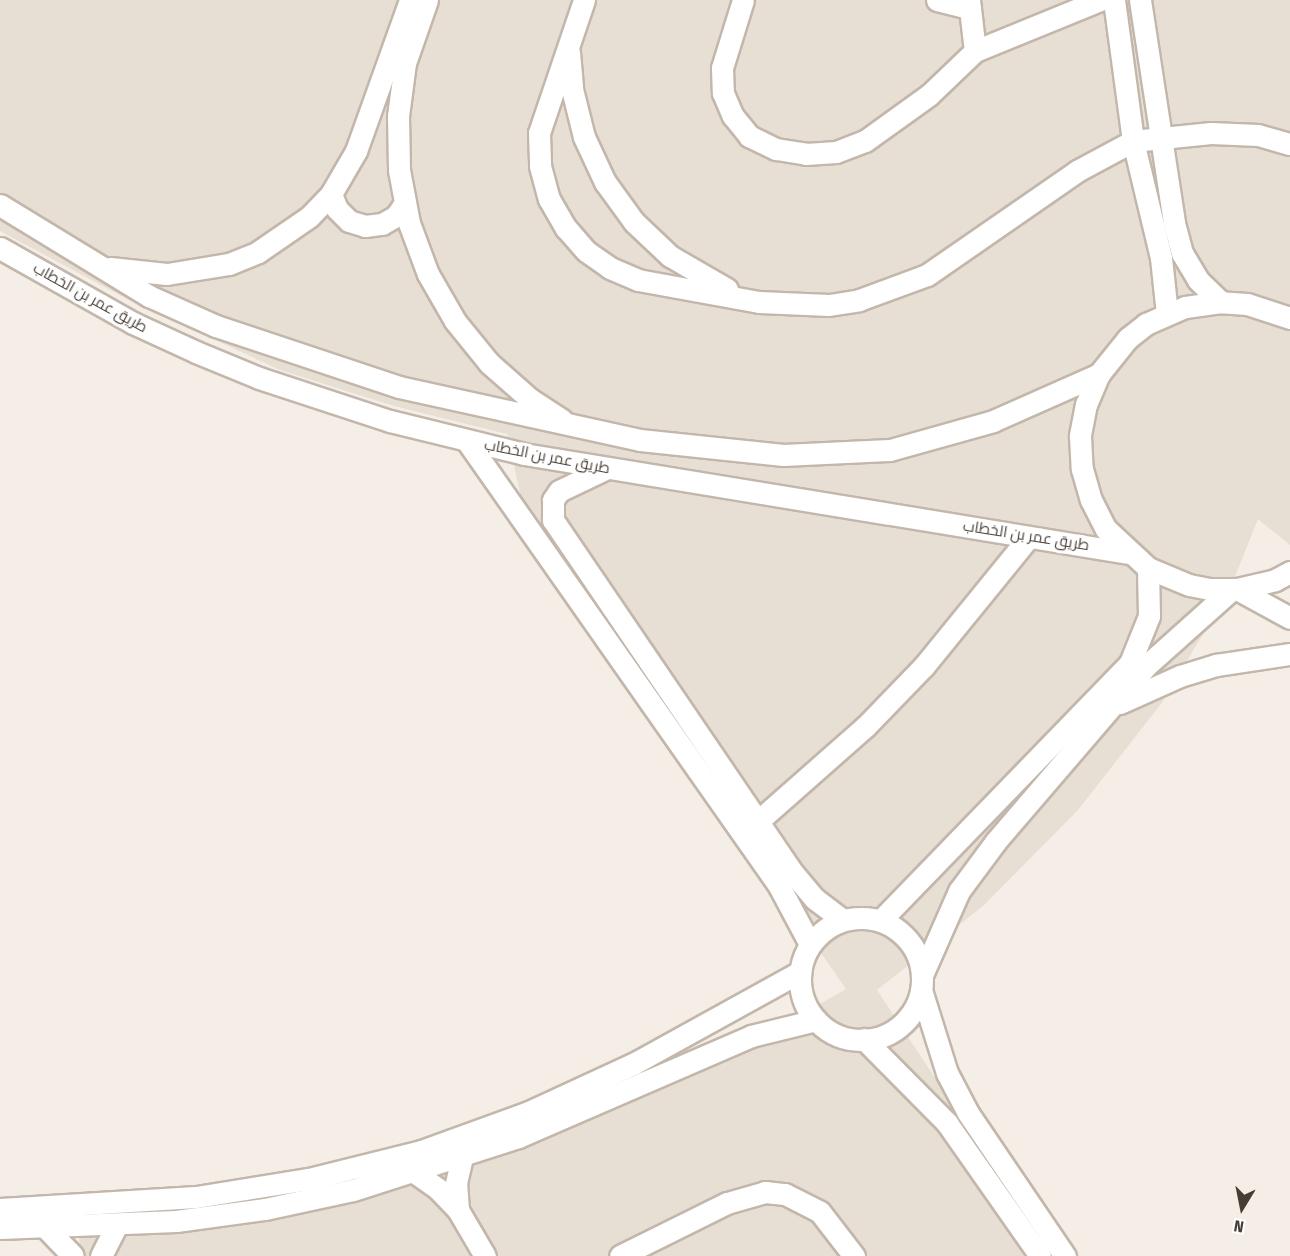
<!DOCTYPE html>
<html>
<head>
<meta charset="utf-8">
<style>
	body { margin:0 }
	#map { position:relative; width:1290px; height:1256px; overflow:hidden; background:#f4eee6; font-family:"Fira Sans Condensed",Cairo,sans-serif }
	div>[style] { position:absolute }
	.residential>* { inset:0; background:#e8dfd4 }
	.roads { filter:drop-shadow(2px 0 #c3b7ab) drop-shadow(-2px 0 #c3b7ab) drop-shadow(0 2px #c3b7ab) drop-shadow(0 -2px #c3b7ab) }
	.minor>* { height:21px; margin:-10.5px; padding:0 10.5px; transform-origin:10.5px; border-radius:10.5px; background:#fff }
	.minor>.ring { margin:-10.5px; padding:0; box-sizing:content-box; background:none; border:21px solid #fff; border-radius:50% }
	span { translate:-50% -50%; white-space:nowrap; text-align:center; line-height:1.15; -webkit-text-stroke:6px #fff; paint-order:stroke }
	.street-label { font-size:15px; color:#473d35 }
	.north { position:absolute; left:1212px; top:1178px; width:60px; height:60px; -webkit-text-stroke:4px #fff; paint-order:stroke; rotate:190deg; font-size:16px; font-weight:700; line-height:24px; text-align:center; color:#473d35 }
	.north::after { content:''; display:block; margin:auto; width:21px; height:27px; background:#473d35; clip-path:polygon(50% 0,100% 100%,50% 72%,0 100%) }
</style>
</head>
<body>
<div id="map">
	<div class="residential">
		<i style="clip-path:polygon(0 0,1290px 0,1290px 545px,1258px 519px,1230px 589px,1161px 704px,1078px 810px,983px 906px,877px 990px,1053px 1256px,80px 1256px,79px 1230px,214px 1218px,479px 1159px,606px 1113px,729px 1056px,846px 989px,536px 542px,523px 506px,507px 434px,394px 406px,280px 370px,127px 299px,0 231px)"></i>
	</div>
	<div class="roads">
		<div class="minor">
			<i style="left:427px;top:0;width:67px;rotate:109.2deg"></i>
			<i style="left:405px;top:63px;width:53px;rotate:97.5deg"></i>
			<i style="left:398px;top:116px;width:54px;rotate:88.9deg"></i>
			<i style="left:399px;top:170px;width:54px;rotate:79.3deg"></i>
			<i style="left:409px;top:223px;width:54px;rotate:69.6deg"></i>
			<i style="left:428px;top:274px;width:54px;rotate:60.1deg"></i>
			<i style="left:455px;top:321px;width:54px;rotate:51deg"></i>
			<i style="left:489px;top:363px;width:55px;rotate:41.3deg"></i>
			<i style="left:530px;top:399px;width:38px;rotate:33deg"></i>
			<i style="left:584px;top:0;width:140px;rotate:108.7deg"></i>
			<i style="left:539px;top:133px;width:33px;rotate:88deg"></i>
			<i style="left:540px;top:166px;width:34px;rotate:75deg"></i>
			<i style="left:549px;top:199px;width:34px;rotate:60deg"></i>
			<i style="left:566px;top:228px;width:30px;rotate:49deg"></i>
			<i style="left:586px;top:251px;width:29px;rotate:35deg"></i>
			<i style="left:610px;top:268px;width:30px;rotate:23deg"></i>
			<i style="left:638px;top:280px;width:123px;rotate:10.3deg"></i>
			<i style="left:759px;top:302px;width:70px;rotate:2.5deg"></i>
			<i style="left:829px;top:305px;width:30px;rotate:-9deg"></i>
			<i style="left:859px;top:300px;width:72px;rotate:-20.2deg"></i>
			<i style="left:927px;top:275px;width:183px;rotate:-34.7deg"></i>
			<i style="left:1077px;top:171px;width:64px;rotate:-28.2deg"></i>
			<i style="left:1133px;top:141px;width:78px;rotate:-5.9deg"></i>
			<i style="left:1211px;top:133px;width:47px;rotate:2.4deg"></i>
			<i style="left:1258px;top:135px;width:33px;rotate:16deg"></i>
			<i style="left:743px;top:0;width:71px;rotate:107.2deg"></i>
			<i style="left:722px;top:68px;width:25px;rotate:88deg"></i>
			<i style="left:723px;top:93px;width:25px;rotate:67deg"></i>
			<i style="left:733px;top:116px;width:26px;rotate:51deg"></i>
			<i style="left:749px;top:136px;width:30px;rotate:26deg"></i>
			<i style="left:776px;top:149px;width:30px;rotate:9deg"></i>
			<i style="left:806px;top:154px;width:30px;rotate:-4deg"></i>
			<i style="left:836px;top:152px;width:31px;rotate:-21deg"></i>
			<i style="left:865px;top:141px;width:79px;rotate:-35.7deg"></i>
			<i style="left:929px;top:95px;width:64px;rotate:-43.7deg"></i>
			<i style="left:975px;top:51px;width:135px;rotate:-22.2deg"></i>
			<i style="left:937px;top:0;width:34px;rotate:14deg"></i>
			<i style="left:969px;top:0;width:51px;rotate:83.3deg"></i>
			<i style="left:1114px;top:0;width:142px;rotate:82.3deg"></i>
			<i style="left:1133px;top:141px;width:120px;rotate:76.5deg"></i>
			<i style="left:1161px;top:258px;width:56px;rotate:83.9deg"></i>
			<i style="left:1140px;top:0;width:226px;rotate:81.3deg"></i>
			<i style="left:1174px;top:223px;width:31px;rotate:75deg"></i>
			<i style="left:1182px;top:253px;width:31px;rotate:59deg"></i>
			<i style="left:1198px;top:280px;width:32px;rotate:44deg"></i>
			<i style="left:569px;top:52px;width:37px;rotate:85deg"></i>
			<i style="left:572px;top:89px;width:49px;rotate:76deg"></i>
			<i style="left:584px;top:137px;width:50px;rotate:65deg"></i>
			<i style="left:605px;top:182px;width:49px;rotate:54.1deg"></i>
			<i style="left:634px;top:222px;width:50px;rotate:43.4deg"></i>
			<i style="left:670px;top:256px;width:66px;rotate:30.1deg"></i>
			<i style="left:331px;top:194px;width:16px;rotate:68deg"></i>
			<i style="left:337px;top:209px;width:17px;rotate:45deg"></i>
			<i style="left:349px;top:221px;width:17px;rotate:17deg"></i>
			<i style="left:365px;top:226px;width:17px;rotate:-7deg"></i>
			<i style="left:382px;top:224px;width:16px;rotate:-30deg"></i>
			<i style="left:396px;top:216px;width:16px;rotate:-55deg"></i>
			<i style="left:0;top:205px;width:175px;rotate:31.4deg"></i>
			<i style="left:149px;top:296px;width:73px;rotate:24.1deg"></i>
			<i style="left:216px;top:326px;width:193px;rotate:18.4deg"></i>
			<i style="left:399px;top:387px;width:247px;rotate:12.4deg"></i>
			<i style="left:640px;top:440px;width:144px;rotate:6deg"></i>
			<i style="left:783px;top:455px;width:107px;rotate:-2.7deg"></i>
			<i style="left:890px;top:450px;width:107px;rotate:-15.7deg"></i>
			<i style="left:993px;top:421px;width:116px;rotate:-23.9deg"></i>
			<i style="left:0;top:248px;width:153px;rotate:29.4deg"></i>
			<i style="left:133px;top:323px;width:69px;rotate:24.7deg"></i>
			<i style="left:196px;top:352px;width:68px;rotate:22.4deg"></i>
			<i style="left:259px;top:378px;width:138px;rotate:18.2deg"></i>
			<i style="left:390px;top:421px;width:138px;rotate:13.8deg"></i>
			<i style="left:524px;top:454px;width:612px;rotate:9.31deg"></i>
			<i style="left:110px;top:268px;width:57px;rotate:6deg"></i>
			<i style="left:167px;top:274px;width:63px;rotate:-9.2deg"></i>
			<i style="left:229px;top:264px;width:31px;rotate:-22deg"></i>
			<i style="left:258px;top:252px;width:62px;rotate:-34.5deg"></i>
			<i style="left:309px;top:217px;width:32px;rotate:-46deg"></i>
			<i style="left:331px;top:194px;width:50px;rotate:-59.8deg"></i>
			<i style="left:356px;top:151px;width:160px;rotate:-70.3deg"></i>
			<i style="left:1290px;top:318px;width:45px;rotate:-162deg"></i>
			<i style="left:1247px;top:304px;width:26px;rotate:-176deg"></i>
			<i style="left:1221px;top:302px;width:36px;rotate:172deg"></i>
			<i style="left:1185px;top:307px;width:43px;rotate:156.4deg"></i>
			<i style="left:1146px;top:324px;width:23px;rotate:142deg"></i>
			<i style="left:1128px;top:338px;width:46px;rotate:128.9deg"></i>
			<i style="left:1099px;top:374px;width:33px;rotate:113deg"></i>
			<i style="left:1086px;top:404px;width:33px;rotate:101deg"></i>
			<i style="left:1080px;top:436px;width:33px;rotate:87deg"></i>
			<i style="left:1082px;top:469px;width:32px;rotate:74deg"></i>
			<i style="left:1091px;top:500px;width:33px;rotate:63deg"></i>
			<i style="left:1106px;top:529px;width:57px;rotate:42.9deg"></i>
			<i style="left:1148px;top:568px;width:44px;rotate:22.5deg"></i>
			<i style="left:1189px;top:585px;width:21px;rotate:11deg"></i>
			<i style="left:1210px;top:589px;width:27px"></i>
			<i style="left:1237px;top:589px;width:39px;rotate:-13deg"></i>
			<i style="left:1275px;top:580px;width:17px;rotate:-28deg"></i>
			<i style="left:467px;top:441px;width:543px;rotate:54.96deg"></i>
			<i style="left:779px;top:886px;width:66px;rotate:61.9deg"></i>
			<i style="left:605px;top:469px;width:51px;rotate:154.4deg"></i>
			<i style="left:559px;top:491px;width:11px;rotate:124deg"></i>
			<i style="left:553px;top:500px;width:20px;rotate:90deg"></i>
			<i style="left:553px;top:520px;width:427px;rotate:55.8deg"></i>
			<i style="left:793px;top:873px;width:34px;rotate:50deg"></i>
			<i style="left:815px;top:899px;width:35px;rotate:37deg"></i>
			<i style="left:1237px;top:589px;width:60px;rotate:28.7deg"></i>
			<i style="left:1120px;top:703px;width:66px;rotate:-24.2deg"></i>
			<i style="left:1180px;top:676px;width:38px;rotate:-17deg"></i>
			<i style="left:1216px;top:665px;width:75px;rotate:-8.5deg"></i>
			<i style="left:757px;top:822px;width:145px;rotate:-41.4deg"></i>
			<i style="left:866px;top:726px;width:83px;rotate:-46deg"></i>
			<i style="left:924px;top:666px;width:166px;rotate:-50.9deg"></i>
			<i class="ring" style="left:800px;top:918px;width:101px;height:101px"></i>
			<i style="left:880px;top:921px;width:359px;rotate:-45.9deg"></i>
			<i style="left:1130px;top:663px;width:51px;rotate:-68deg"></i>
			<i style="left:1149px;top:616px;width:48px;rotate:-91.2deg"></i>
			<i style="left:922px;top:975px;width:92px;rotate:-66.2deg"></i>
			<i style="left:959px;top:891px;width:62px;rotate:-53.5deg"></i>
			<i style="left:996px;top:841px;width:230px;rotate:-49.4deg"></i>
			<i style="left:1146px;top:666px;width:115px;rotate:-41.8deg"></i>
			<i style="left:921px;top:990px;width:87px;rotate:72.6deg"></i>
			<i style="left:947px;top:1073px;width:45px;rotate:62.3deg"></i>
			<i style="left:968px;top:1113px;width:173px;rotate:55.9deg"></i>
			<i style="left:864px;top:1039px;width:118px;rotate:45.3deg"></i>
			<i style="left:947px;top:1123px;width:162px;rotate:55deg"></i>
			<i style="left:414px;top:1172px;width:29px;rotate:35deg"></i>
			<i style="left:438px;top:1189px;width:29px;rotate:46deg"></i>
			<i style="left:458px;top:1210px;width:53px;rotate:59.6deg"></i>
			<i style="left:0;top:1209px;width:196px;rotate:-3.5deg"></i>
			<i style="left:196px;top:1197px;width:114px;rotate:-9.1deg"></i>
			<i style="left:309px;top:1179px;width:115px;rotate:-14deg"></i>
			<i style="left:421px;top:1151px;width:115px;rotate:-19.9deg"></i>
			<i style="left:529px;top:1112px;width:115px;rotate:-24.8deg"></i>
			<i style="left:633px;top:1064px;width:191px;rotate:-28.9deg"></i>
			<i style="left:458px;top:1210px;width:27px;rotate:-94deg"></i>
			<i style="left:456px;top:1183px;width:27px;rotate:-77deg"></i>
			<i style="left:0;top:1228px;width:176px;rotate:-2.3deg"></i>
			<i style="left:176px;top:1221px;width:90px;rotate:-7.7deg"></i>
			<i style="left:265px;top:1209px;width:90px;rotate:-12.2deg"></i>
			<i style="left:353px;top:1190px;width:173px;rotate:-17.8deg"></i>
			<i style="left:518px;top:1137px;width:254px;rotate:-23.4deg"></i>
			<i style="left:751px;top:1036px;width:67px;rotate:-13.8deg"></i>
			<i style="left:47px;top:1229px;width:37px;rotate:46deg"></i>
			<i style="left:101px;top:1256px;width:35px;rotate:-63deg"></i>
			<i style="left:620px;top:1256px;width:119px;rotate:-26.4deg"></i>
			<i style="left:727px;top:1203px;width:40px;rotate:-16deg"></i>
			<i style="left:765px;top:1192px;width:20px;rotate:6deg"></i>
			<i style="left:785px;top:1194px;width:39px;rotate:27deg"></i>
			<i style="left:820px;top:1212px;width:56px;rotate:52.3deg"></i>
		</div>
	</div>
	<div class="street-label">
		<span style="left:90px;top:298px;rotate:29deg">طريق عمر بن الخطاب</span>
		<span style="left:547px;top:457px;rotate:11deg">طريق عمر بن الخطاب</span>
		<span style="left:1026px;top:536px;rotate:9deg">طريق عمر بن الخطاب</span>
	</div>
	<div class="north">N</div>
</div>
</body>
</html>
